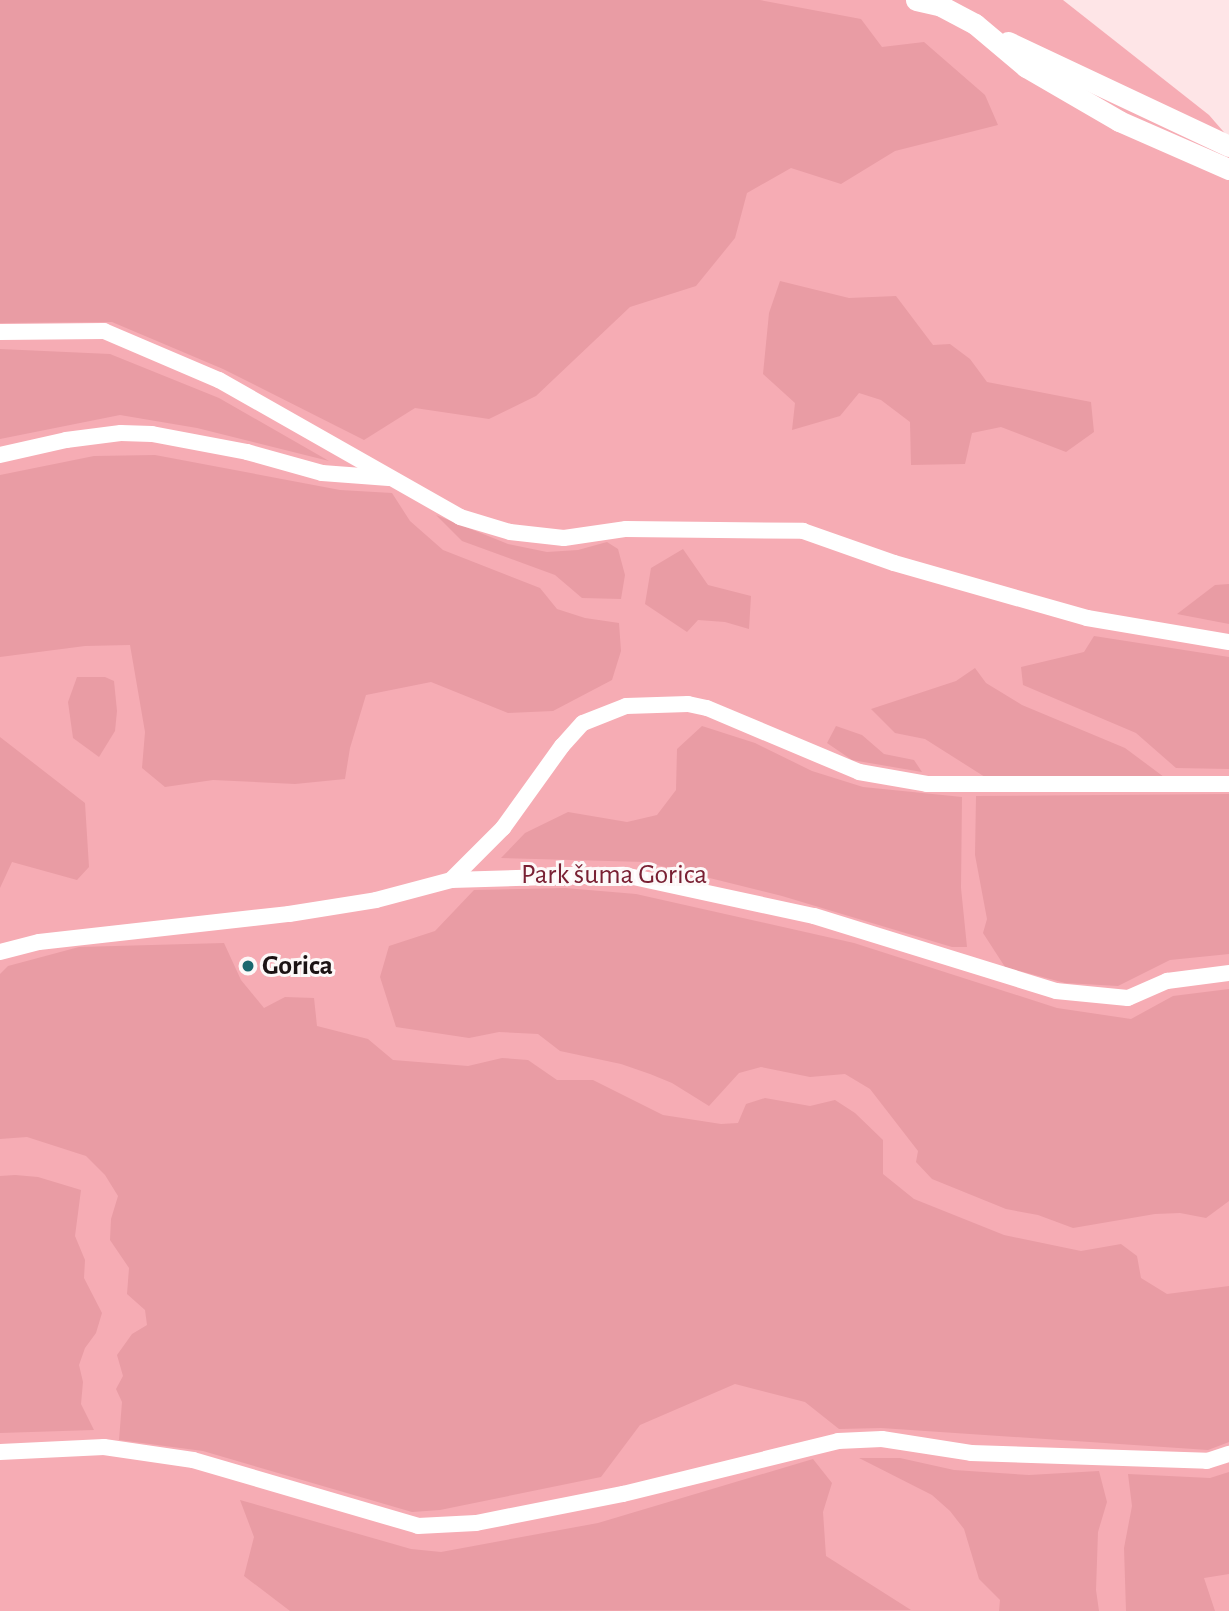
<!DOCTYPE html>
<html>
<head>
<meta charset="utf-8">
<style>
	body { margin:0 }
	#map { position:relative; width:1229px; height:1611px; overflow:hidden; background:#fee5e7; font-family:"Alegreya Sans",sans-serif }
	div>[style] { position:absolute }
	.green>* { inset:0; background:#f6acb4 }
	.forest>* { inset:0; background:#e99ca4 }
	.pedestrian>* { height:16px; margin:-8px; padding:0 8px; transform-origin:8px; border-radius:8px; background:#fff }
	.minor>* { height:21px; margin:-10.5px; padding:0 10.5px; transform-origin:10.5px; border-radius:10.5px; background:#fff }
	.dots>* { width:19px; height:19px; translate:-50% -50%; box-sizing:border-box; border:4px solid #fdf8f8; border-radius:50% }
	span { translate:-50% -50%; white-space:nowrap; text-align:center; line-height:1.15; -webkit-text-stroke:6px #fdf8f8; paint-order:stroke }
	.park-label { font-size:28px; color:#792033 }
	.poi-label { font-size:28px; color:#1c1314; font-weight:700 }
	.left { translate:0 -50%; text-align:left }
</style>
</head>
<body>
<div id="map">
	<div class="green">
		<i style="clip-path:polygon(0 0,1063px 0,1209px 115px,1229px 138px,1229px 1611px,0 1611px)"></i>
	</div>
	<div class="forest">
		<i style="clip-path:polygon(0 0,760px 0,861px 19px,882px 47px,924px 42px,985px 95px,998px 125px,895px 151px,841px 184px,791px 168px,747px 193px,735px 238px,696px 286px,630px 307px,536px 396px,489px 419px,415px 408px,364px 440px,223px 369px,112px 322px,0 323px)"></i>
		<i style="clip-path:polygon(780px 281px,849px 298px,896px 296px,933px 345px,950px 344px,970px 359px,987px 382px,1091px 402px,1094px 432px,1066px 452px,1001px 427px,972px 433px,965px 464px,911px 465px,910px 422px,881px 400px,859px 393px,840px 416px,792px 430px,795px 403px,763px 374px,769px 313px)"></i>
		<i style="clip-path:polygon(0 349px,110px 354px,219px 398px,329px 461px,197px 428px,120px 415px,0 439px)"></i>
		<i style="clip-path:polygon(155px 455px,340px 490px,392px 493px,410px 521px,443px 550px,540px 588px,557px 609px,585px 618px,619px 623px,621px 651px,612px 680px,553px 711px,508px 713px,431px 682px,366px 695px,350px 748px,345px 779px,295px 784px,213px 780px,165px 787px,142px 768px,145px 732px,130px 645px,85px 646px,0 657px,0 475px,94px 456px)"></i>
		<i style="clip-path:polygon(436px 515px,508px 544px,547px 552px,578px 550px,607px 542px,618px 549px,625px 575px,621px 599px,582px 598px,555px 575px,462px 541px)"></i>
		<i style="clip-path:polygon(683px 549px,708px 585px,751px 596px,749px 629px,725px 622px,698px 620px,687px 632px,645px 604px,651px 568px)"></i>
		<i style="clip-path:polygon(1229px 584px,1229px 624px,1177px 614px,1215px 585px)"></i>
		<i style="clip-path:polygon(1094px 636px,1229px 657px,1229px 769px,1176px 768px,1136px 733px,1023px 685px,1021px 667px,1084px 652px)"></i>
		<i style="clip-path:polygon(975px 668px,986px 683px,1022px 705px,1125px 748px,1164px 777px,985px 777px,925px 739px,895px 733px,871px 709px,956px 681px)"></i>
		<i style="clip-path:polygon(77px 677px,105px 677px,114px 681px,117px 711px,115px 731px,99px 757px,73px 738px,68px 702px)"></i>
		<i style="clip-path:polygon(702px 726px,755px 743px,812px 771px,863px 787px,962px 797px,961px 888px,967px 947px,952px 947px,782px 896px,645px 862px,501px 858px,525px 833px,568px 812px,627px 822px,657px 815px,676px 790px,677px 749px)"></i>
		<i style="clip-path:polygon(836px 726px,862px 735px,884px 754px,914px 760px,922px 772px,852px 760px,827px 743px)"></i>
		<i style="clip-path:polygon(0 737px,85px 803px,89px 867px,77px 880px,12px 862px,0 888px)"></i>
		<i style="clip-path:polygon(1229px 794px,1229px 954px,1170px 960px,1118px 986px,1065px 983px,1005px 967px,983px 933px,987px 919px,975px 855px,976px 796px)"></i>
		<i style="clip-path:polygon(565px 888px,636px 894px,854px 943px,1057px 1008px,1131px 1019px,1173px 996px,1229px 989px,1229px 1201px,1206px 1218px,1180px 1213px,1155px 1214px,1073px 1228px,1038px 1215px,1006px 1209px,932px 1179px,916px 1162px,918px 1151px,870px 1089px,845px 1074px,810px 1077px,761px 1067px,739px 1073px,709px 1106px,672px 1083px,650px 1074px,621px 1064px,560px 1051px,538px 1034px,499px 1032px,469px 1038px,396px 1027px,380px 977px,389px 946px,435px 931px,474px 890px)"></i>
		<i style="clip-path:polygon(224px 943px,241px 980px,264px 1008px,285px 997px,314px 998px,317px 1026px,368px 1039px,393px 1060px,468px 1066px,502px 1058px,528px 1060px,557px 1080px,593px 1080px,663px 1115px,721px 1124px,738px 1123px,746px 1104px,765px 1098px,810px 1106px,835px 1100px,855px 1113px,883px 1140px,883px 1174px,914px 1199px,1004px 1235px,1081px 1251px,1121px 1244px,1137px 1256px,1141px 1278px,1167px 1294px,1229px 1286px,1229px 1442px,1208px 1450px,881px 1428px,839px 1429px,805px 1402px,735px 1384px,640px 1425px,601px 1477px,440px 1510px,412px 1512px,203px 1451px,119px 1440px,122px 1402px,116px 1389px,123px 1376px,117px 1355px,132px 1334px,147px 1325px,145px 1310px,127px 1294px,129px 1268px,110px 1240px,111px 1219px,118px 1196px,105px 1175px,86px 1156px,27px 1137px,0 1139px,0 974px,8px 966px,79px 947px)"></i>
		<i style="clip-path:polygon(15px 1175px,38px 1177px,81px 1190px,75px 1236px,85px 1260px,84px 1278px,102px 1313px,96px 1333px,85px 1348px,79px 1365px,83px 1382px,81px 1404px,94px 1430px,0 1433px,0 1176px)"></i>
		<i style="clip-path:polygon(859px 1458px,900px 1458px,954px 1470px,1029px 1475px,1099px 1471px,1107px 1502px,1098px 1532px,1096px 1590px,1099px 1611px,999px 1611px,1000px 1600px,979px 1579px,964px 1529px,950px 1511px,932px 1495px)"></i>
		<i style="clip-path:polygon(813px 1459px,832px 1483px,823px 1512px,826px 1556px,911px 1610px,290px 1611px,244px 1576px,254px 1537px,240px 1500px,411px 1549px,441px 1552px,598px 1523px)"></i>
		<i style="clip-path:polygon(1229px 1472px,1229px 1574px,1204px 1578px,1215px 1611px,1126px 1611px,1124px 1548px,1132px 1506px,1128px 1474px,1210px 1478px)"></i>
	</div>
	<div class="pedestrian">
		<i style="left:0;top:332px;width:104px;rotate:-0.6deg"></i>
		<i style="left:104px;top:331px;width:125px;rotate:23.1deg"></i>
		<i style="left:219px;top:380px;width:277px;rotate:29.6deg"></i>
		<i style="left:460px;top:517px;width:52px;rotate:16.7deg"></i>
		<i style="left:510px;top:532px;width:54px;rotate:6.3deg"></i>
		<i style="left:564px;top:538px;width:63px;rotate:-8.3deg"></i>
		<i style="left:626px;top:529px;width:177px;rotate:0.6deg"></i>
		<i style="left:803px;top:531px;width:96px;rotate:19.4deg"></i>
		<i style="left:894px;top:563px;width:201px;rotate:15.9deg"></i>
		<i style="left:1087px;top:618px;width:144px;rotate:9.6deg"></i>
		<i style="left:0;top:455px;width:68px;rotate:-12.8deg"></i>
		<i style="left:66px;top:440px;width:55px;rotate:-7.3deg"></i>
		<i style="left:121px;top:433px;width:31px;rotate:2deg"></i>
		<i style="left:152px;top:434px;width:97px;rotate:10.7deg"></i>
		<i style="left:247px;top:452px;width:78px;rotate:15.6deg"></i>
		<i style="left:322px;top:473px;width:67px;rotate:4.3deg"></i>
		<i style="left:451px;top:880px;width:74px;rotate:-45deg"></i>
		<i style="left:503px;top:828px;width:101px;rotate:-54.3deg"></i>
		<i style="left:562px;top:746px;width:31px;rotate:-48deg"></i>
		<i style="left:583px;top:723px;width:46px;rotate:-21.6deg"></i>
		<i style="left:626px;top:706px;width:62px;rotate:-1.8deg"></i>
		<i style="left:688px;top:704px;width:19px;rotate:12deg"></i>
		<i style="left:707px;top:708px;width:165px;rotate:22.8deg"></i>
		<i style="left:859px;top:772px;width:69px;rotate:10deg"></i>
		<i style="left:927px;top:784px;width:302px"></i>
		<i style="left:0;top:952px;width:40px;rotate:-14.4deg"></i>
		<i style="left:39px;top:942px;width:252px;rotate:-6.4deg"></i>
		<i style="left:289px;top:914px;width:88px;rotate:-9.1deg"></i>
		<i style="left:376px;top:900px;width:78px;rotate:-14.9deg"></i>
		<i style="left:451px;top:880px;width:173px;rotate:-1.7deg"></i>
		<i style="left:624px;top:875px;width:194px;rotate:12.2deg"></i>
		<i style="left:814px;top:916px;width:253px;rotate:17.2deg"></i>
		<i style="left:1056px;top:991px;width:72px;rotate:5.6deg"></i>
		<i style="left:1128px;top:998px;width:43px;rotate:-23.6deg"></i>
		<i style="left:1167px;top:981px;width:63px;rotate:-7.4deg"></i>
		<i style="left:0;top:1452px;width:104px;rotate:-2.8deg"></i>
		<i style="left:104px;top:1447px;width:90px;rotate:8.3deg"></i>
		<i style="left:193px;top:1460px;width:234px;rotate:16.3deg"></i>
		<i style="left:418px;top:1526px;width:58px;rotate:-3deg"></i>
		<i style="left:476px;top:1523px;width:150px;rotate:-11.2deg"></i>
		<i style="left:623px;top:1494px;width:221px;rotate:-13.8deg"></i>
		<i style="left:838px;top:1441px;width:44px;rotate:-2.6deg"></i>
		<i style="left:882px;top:1439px;width:90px;rotate:8.9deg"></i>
		<i style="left:971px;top:1453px;width:236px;rotate:1.9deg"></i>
		<i style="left:1207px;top:1461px;width:23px;rotate:-18deg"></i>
	</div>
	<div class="minor">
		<i style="left:916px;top:0;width:26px;rotate:13deg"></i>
		<i style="left:941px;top:6px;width:38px;rotate:28deg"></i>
		<i style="left:975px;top:24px;width:67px;rotate:40.1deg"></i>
		<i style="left:1026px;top:67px;width:108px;rotate:30.1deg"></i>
		<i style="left:1119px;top:121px;width:120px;rotate:23.6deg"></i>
		<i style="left:1008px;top:42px;width:244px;rotate:25.2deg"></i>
	</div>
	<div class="dots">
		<i style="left:248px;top:966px;background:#1b686f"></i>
	</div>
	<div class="park-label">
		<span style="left:614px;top:875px">Park šuma Gorica</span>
	</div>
	<div class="poi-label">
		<span class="left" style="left:262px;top:966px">Gorica</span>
	</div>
</div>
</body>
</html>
